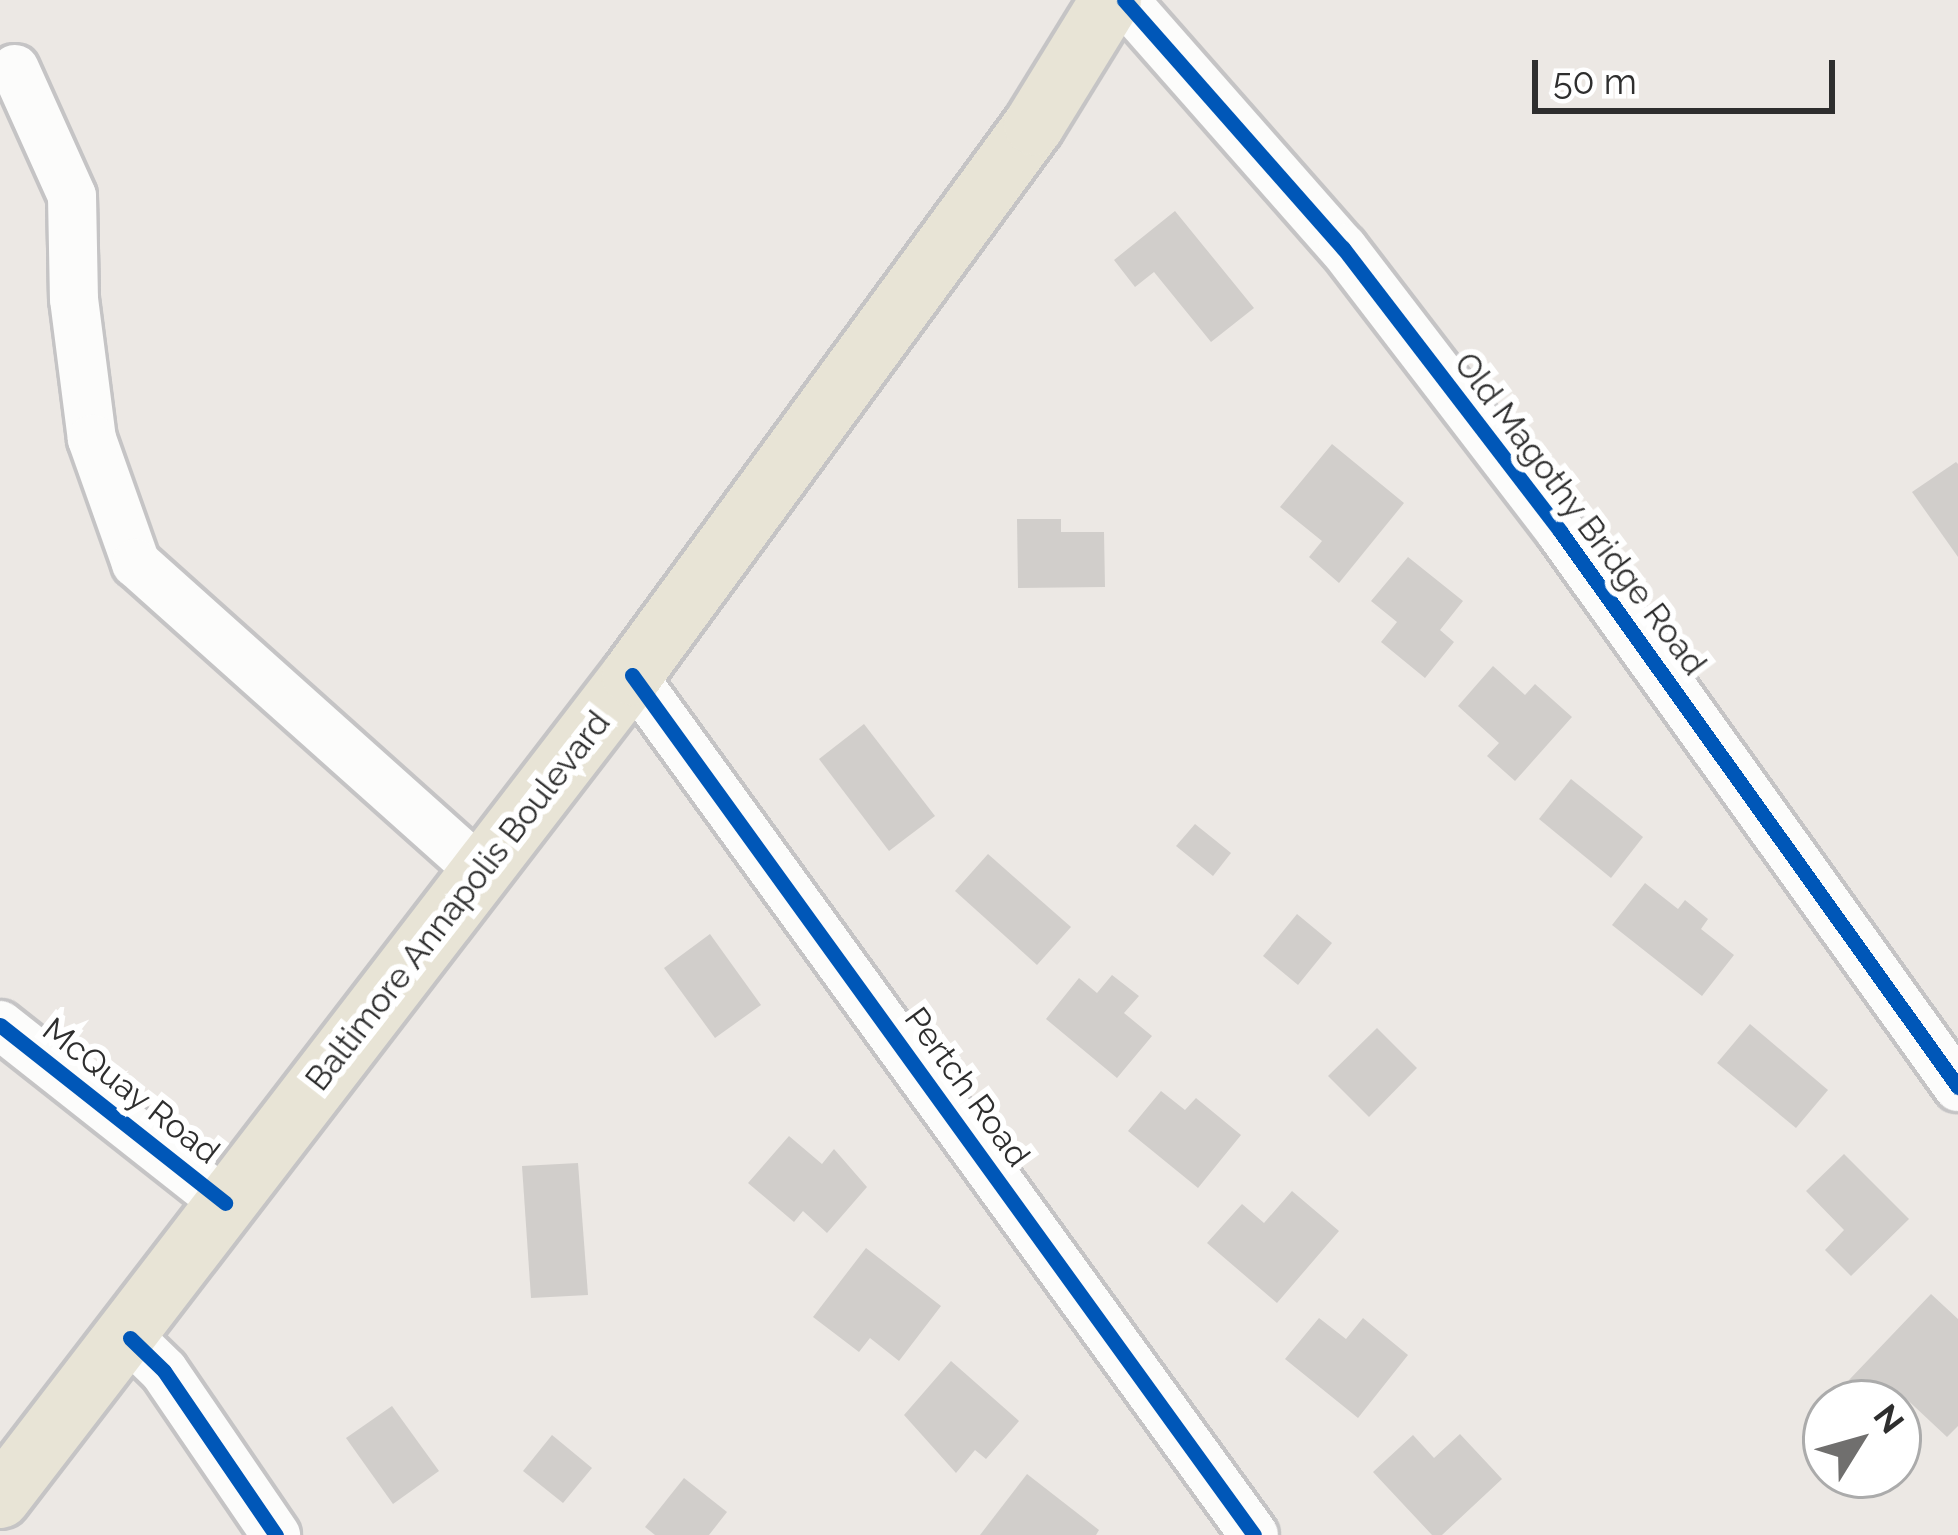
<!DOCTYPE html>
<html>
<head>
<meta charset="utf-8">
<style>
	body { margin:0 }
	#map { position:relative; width:1958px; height:1535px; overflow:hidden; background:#ece8e4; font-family:Raleway,sans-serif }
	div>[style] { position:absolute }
	.building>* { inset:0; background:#d1cecb }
	.roads { filter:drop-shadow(3px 0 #c5c4c5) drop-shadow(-3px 0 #c5c4c5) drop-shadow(0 3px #c5c4c5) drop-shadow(0 -3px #c5c4c5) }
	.minor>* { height:48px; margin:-24px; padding:0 24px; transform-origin:24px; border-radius:24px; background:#fcfcfb }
	.major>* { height:60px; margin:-30px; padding:0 30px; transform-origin:30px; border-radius:30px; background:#e8e4d6 }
	.cycleway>* { height:15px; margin:-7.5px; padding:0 7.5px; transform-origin:7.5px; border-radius:7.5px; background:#0057b8 }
	span { translate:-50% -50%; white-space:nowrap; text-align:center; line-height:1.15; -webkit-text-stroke:12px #fff; paint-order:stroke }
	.street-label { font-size:33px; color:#2e2e2e }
	.north { position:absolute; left:1802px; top:1379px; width:120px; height:120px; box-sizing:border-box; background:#fff; border:3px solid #ababab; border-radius:50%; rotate:53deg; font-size:33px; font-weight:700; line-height:48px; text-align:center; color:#2e2e2e }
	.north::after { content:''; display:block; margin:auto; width:42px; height:54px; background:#706f6e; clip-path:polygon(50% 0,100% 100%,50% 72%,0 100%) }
	.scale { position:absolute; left:1532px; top:60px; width:303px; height:54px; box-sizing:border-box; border:6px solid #2e2e2e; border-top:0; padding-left:15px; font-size:36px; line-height:42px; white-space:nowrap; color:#2e2e2e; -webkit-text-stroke:9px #fff; paint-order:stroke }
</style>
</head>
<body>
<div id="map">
	<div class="building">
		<i style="clip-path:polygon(1175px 211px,1254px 308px,1211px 342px,1154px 272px,1135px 287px,1114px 260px)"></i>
		<i style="clip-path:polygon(1332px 444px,1404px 503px,1339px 583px,1309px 557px,1322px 541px,1280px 507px)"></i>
		<i style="clip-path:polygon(1956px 462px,1958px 464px,1958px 557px,1912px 492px)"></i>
		<i style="clip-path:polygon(1017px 519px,1061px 519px,1061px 532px,1104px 532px,1105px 587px,1018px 588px)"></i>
		<i style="clip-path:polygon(1408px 557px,1463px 601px,1440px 630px,1454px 642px,1425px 678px,1381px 642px,1397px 622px,1371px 601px)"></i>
		<i style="clip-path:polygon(1493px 666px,1525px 695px,1535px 684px,1572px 717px,1515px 781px,1487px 756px,1499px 743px,1458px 706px)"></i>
		<i style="clip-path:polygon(864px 724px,935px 816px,889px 851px,819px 759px)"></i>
		<i style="clip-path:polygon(1571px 779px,1643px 837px,1611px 878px,1539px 819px)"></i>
		<i style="clip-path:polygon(1195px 824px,1231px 853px,1213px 876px,1176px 846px)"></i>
		<i style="clip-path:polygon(988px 854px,1071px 927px,1037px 965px,955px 891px)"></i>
		<i style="clip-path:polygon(1645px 883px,1678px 909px,1685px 900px,1708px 919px,1701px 929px,1734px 955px,1702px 996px,1612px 925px)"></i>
		<i style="clip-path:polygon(1297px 914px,1332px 943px,1298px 985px,1263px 956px)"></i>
		<i style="clip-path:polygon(710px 934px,761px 1005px,715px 1038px,664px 968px)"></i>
		<i style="clip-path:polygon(1112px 975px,1139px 996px,1124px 1013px,1152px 1036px,1117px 1078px,1046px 1019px,1079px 978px,1097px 993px)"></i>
		<i style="clip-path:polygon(1750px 1024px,1828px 1090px,1796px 1128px,1717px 1063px)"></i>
		<i style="clip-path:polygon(1377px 1028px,1417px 1068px,1369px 1117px,1328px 1076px)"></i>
		<i style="clip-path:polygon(1161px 1091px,1185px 1110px,1196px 1098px,1241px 1135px,1198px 1188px,1128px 1131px)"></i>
		<i style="clip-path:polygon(789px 1136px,822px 1164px,834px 1149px,867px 1187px,827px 1233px,803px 1211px,794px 1222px,748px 1183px)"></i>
		<i style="clip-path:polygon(1844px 1154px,1909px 1219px,1851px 1276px,1825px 1250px,1844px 1230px,1806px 1191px)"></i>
		<i style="clip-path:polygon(578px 1163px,588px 1295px,531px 1298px,522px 1166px)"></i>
		<i style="clip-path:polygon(1292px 1191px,1339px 1231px,1277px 1303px,1207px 1243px,1242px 1204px,1264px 1223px)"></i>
		<i style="clip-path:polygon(866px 1248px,941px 1306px,899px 1361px,870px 1338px,859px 1352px,813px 1317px)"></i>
		<i style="clip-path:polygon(1931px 1294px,1958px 1319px,1958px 1426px,1947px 1437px,1899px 1392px,1888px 1403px,1873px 1403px,1849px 1380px)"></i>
		<i style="clip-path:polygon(1319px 1318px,1346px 1339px,1363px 1318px,1408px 1355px,1358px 1418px,1285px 1359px)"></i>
		<i style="clip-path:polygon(951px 1361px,1019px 1421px,986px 1459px,975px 1450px,956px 1473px,904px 1415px)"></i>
		<i style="clip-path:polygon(392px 1406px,439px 1471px,393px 1504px,346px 1438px)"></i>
		<i style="clip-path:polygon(1460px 1434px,1502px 1479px,1442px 1535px,1432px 1535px,1373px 1472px,1413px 1435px,1434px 1458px)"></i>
		<i style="clip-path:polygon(552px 1435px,592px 1468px,563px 1503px,523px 1471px)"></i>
		<i style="clip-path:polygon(1027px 1474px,1099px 1530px,1096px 1535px,980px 1535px)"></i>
		<i style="clip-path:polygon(684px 1478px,727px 1512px,709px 1535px,655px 1535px,645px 1527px)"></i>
	</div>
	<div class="roads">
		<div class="minor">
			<i style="left:1124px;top:0;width:331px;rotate:48.6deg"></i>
			<i style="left:1343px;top:248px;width:357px;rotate:52.5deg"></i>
			<i style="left:1560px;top:531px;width:684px;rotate:54.4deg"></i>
			<i style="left:15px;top:69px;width:139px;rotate:65.8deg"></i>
			<i style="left:72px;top:196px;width:103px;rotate:88.9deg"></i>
			<i style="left:74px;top:299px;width:141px;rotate:82.7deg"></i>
			<i style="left:92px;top:439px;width:132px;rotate:70.5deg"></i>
			<i style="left:136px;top:563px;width:463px;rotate:41.8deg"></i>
			<i style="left:632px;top:675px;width:1061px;rotate:54.12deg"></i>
			<i style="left:0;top:1025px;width:287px;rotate:38.3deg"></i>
			<i style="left:130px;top:1338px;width:47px;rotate:44.1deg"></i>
			<i style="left:164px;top:1371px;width:199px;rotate:55.7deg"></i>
		</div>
		<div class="major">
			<i style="left:0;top:1498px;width:1038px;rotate:-52.48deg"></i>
			<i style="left:632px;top:675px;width:681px;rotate:-53.84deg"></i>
			<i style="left:1034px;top:125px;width:147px;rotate:-58.4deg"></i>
		</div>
	</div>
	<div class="cycleway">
		<i style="left:1124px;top:0;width:331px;rotate:48.6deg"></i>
		<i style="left:1343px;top:248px;width:357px;rotate:52.5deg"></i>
		<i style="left:1560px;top:531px;width:684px;rotate:54.4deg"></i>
		<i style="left:632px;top:675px;width:1061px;rotate:54.12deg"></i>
		<i style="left:0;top:1025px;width:287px;rotate:38.3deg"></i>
		<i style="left:130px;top:1338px;width:47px;rotate:44.1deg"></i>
		<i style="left:164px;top:1371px;width:199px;rotate:55.7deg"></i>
	</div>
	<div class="street-label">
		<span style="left:1580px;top:514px;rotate:53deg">Old Magothy Bridge Road</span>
		<span style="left:458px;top:901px;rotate:-52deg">Baltimore Annapolis Boulevard</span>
		<span style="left:967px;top:1087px;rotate:54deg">Pertch Road</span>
		<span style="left:131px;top:1091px;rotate:38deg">McQuay Road</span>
	</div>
	<div class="north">N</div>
	<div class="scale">50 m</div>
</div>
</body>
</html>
